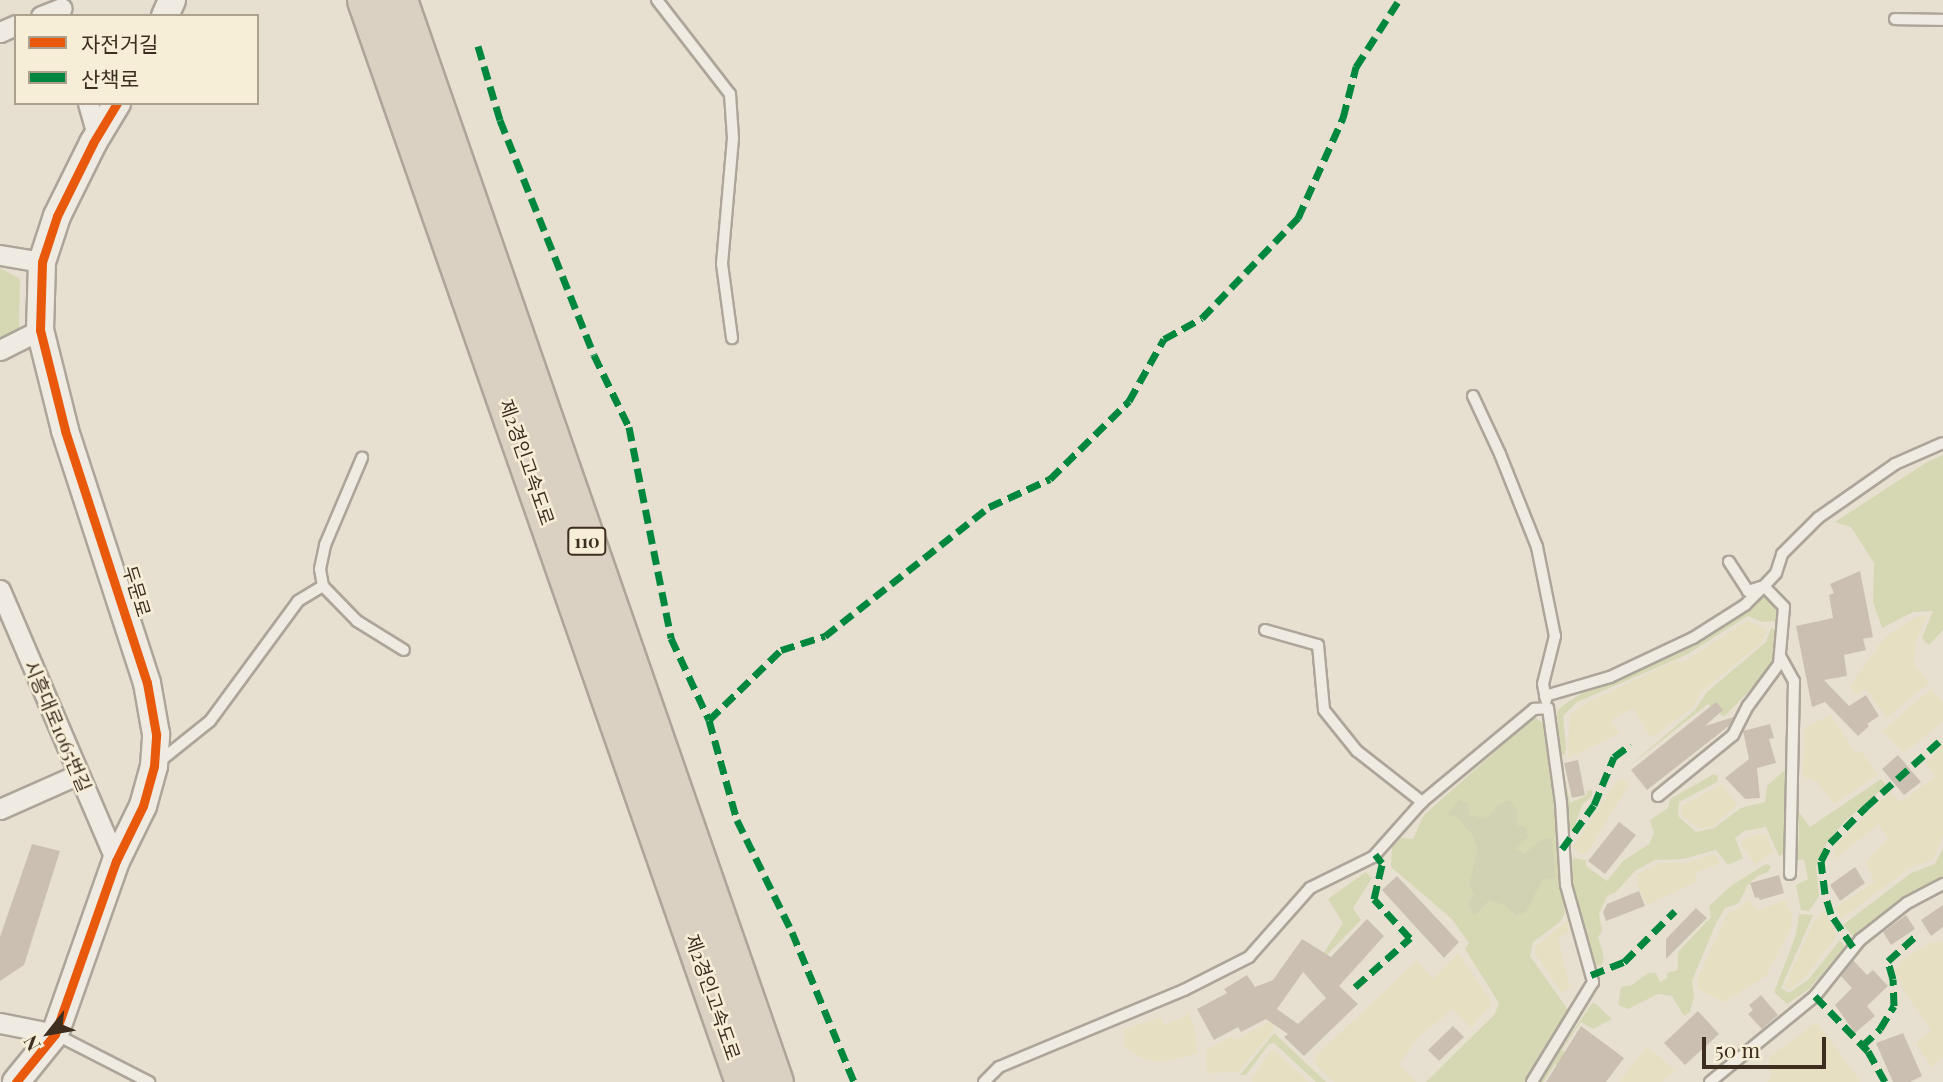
<!DOCTYPE html>
<html>
<head>
<meta charset="utf-8">
<style>
	body { margin:0 }
	#map { position:relative; width:1943px; height:1082px; overflow:hidden; background:#e7e0d1; font-family:"Playfair Display","Noto Sans KR",serif }
	div>[style] { position:absolute }
	.farmland>* { inset:0; background:#e6dfc2 }
	.green>* { inset:0; background:#d6d7b3 }
	.cemetery>* { inset:0; background:#d1d1b3 }
	.building>* { inset:0; background:#cbbfb2 }
	.roads { filter:drop-shadow(2px 0 #ada599) drop-shadow(-2px 0 #ada599) drop-shadow(0 2px #ada599) drop-shadow(0 -2px #ada599) }
	.lane>* { height:10px; margin:-5px; padding:0 5px; transform-origin:5px; border-radius:5px; background:#efebe3 }
	.street>* { height:19px; margin:-9.5px; padding:0 9.5px; transform-origin:9.5px; border-radius:9.5px; background:#efebe3 }
	.secondary>* { height:26px; margin:-13px; padding:0 13px; transform-origin:13px; border-radius:13px; background:#efebe3 }
	.highway>* { height:35px; margin:-17.5px; padding:0 17.5px; transform-origin:17.5px; border-radius:17.5px; background:#dad1c2 }
	.quiet>* { height:7px; margin-top:-3.5px; transform-origin:0; background:repeating-linear-gradient(90deg,#00873e 0 14px,transparent 0 21px) }
	.cycleway>* { height:9px; margin:-4.5px; padding:0 4.5px; transform-origin:4.5px; border-radius:4.5px; background:#e8590c }
	span { translate:-50% -50%; white-space:nowrap; text-align:center; line-height:1.15; -webkit-text-stroke:5px #f7eed8; paint-order:stroke }
	.shield-label span { padding:2px 5px; background:#f7eed8; border:2px solid; border-radius:5px; -webkit-text-stroke-width:0 }
	.shield-label { font-size:18px; color:#3d2e20; font-weight:700 }
	.street-label { font-size:19px; color:#3d2e20 }
	.legend { position:absolute; left:14px; top:14px; width:245px; height:91px; box-sizing:border-box; background:#f7eed8; border:2px solid #ada18e; margin:0; padding:9px 12px; list-style:none; font-size:21px; color:#3d2e20 }
	.legend li { display:flex; align-items:center; gap:14px; height:35px }
	.legend b { width:35px; border:2px solid #ada18e }
	.north { position:absolute; left:14px; top:998px; width:70px; height:70px; -webkit-text-stroke:5px #f7eed8; paint-order:stroke; rotate:239deg; font-size:19px; font-weight:700; line-height:28px; text-align:center; color:#3d2e20 }
	.north::after { content:''; display:block; margin:auto; width:24px; height:32px; background:#3d2e20; clip-path:polygon(50% 0,100% 100%,50% 72%,0 100%) }
	.scale { position:absolute; left:1702px; top:1037px; width:124px; height:32px; box-sizing:border-box; border:4px solid #3d2e20; border-top:0; padding-left:9px; font-size:21px; line-height:24px; white-space:nowrap; color:#3d2e20; -webkit-text-stroke:5px #f7eed8; paint-order:stroke }
</style>
</head>
<body>
<div id="map">
	<div class="farmland">
		<i style="clip-path:polygon(1927px 616px,1917px 638px,1914px 663px,1929px 683px,1887px 718px,1866px 689px,1856px 695px,1850px 686px,1885px 637px,1916px 617px)"></i>
		<i style="clip-path:polygon(1747px 621px,1767px 629px,1762px 642px,1702px 691px,1692px 708px,1651px 738px,1633px 708px,1611px 720px,1619px 733px,1615px 736px,1568px 758px,1570px 715px,1584px 704px,1676px 661px,1682px 663px)"></i>
		<i style="clip-path:polygon(1931px 689px,1943px 702px,1943px 722px,1904px 753px,1882px 731px)"></i>
		<i style="clip-path:polygon(1831px 715px,1855px 752px,1861px 751px,1878px 775px,1834px 804px,1817px 782px,1803px 776px,1804px 732px,1807px 726px)"></i>
		<i style="clip-path:polygon(1943px 744px,1943px 837px,1933px 859px,1908px 869px,1841px 919px,1835px 908px,1874px 882px,1866px 861px,1888px 838px,1879px 824px,1833px 860px,1835px 846px,1889px 792px,1901px 802px,1935px 777px,1926px 763px)"></i>
		<i style="clip-path:polygon(1622px 779px,1629px 785px,1587px 853px,1580px 854px,1573px 847px,1615px 783px)"></i>
		<i style="clip-path:polygon(1722px 784px,1737px 805px,1713px 826px,1700px 829px,1682px 816px,1681px 806px)"></i>
		<i style="clip-path:polygon(1760px 834px,1767px 835px,1773px 852px,1755px 864px,1741px 844px,1743px 839px)"></i>
		<i style="clip-path:polygon(1715px 854px,1720px 863px,1696px 872px,1696px 882px,1647px 905px,1637px 886px,1638px 874px,1660px 863px,1685px 863px)"></i>
		<i style="clip-path:polygon(1749px 899px,1755px 909px,1760px 910px,1785px 900px,1792px 914px,1791px 929px,1766px 976px,1724px 1002px,1698px 989px,1698px 977px,1728px 913px,1739px 908px)"></i>
		<i style="clip-path:polygon(1824px 910px,1837px 936px,1804px 978px,1791px 989px,1784px 987px,1813px 923px)"></i>
		<i style="clip-path:polygon(1568px 920px,1569px 931px,1558px 938px,1570px 987px,1562px 993px,1535px 953px,1536px 946px)"></i>
		<i style="clip-path:polygon(1943px 941px,1943px 1058px,1931px 1067px,1916px 1043px,1932px 1030px,1905px 993px,1895px 971px,1901px 960px,1930px 943px)"></i>
		<i style="clip-path:polygon(1458px 953px,1491px 1001px,1490px 1006px,1471px 1028px,1452px 1009px,1417px 1039px,1399px 1064px,1416px 1082px,1334px 1082px,1316px 1065px,1315px 1057px,1417px 960px,1433px 979px)"></i>
		<i style="clip-path:polygon(1188px 1012px,1194px 1026px,1198px 1053px,1165px 1062px,1145px 1060px,1125px 1048px,1123px 1030px,1160px 1017px,1165px 1025px,1185px 1016px)"></i>
		<i style="clip-path:polygon(1275px 1019px,1272px 1032px,1238px 1072px,1207px 1073px,1206px 1050px,1230px 1037px,1235px 1040px)"></i>
		<i style="clip-path:polygon(1817px 1022px,1861px 1082px,1767px 1082px,1771px 1076px,1769px 1057px)"></i>
		<i style="clip-path:polygon(1647px 1046px,1675px 1071px,1662px 1082px,1619px 1082px)"></i>
		<i style="clip-path:polygon(1275px 1051px,1309px 1082px,1253px 1082px,1251px 1079px,1270px 1052px)"></i>
	</div>
	<div class="green">
		<i style="clip-path:polygon(0 268px,20px 279px,19px 332px,0 340px)"></i>
		<i style="clip-path:polygon(1943px 455px,1943px 630px,1929px 645px,1922px 638px,1933px 611px,1913px 612px,1882px 628px,1873px 602px,1874px 563px,1851px 527px,1835px 522px,1927px 462px)"></i>
		<i style="clip-path:polygon(1766px 596px,1775px 608px,1778px 621px,1762px 622px,1748px 616px,1686px 655px,1577px 702px,1563px 716px,1566px 749px,1564px 756px,1559px 749px,1557px 712px,1562px 706px,1587px 690px,1623px 676px,1722px 627px)"></i>
		<i style="clip-path:polygon(1771px 628px,1778px 631px,1775px 664px,1724px 717px,1708px 704px,1628px 767px,1695px 710px,1707px 692px,1766px 642px)"></i>
		<i style="clip-path:polygon(1534px 717px,1544px 724px,1547px 732px,1565px 913px,1560px 922px,1533px 942px,1530px 956px,1568px 1010px,1569px 1018px,1525px 1082px,1426px 1082px,1495px 1014px,1499px 1003px,1465px 949px,1469px 943px,1451px 918px,1391px 867px,1392px 847px,1401px 838px,1413px 839px,1424px 815px)"></i>
		<i style="clip-path:polygon(1562px 763px,1570px 803px,1587px 795px,1587px 791px,1592px 790px,1592px 796px,1582px 805px,1574px 828px,1568px 831px)"></i>
		<i style="clip-path:polygon(1787px 768px,1785px 853px,1779px 856px,1766px 827px,1744px 831px,1735px 838px,1743px 858px,1728px 865px,1716px 850px,1683px 859px,1655px 860px,1635px 871px,1616px 892px,1607px 896px,1599px 914px,1602px 931px,1598px 937px,1604px 957px,1602px 965px,1596px 966px,1572px 896px,1568px 866px,1574px 858px,1586px 860px,1586px 866px,1607px 881px,1623px 861px,1649px 844px,1654px 833px,1650px 820px,1668px 808px,1670px 799px,1714px 774px,1718px 776px,1717px 782px,1679px 802px,1678px 816px,1696px 832px,1714px 828px,1741px 808px,1765px 802px,1767px 786px)"></i>
		<i style="clip-path:polygon(1881px 779px,1886px 786px,1845px 821px,1827px 842px,1816px 866px,1819px 896px,1809px 911px,1801px 910px,1796px 885px,1808px 879px,1804px 859px,1795px 861px,1799px 837px,1798px 811px,1810px 827px)"></i>
		<i style="clip-path:polygon(1943px 848px,1943px 879px,1909px 896px,1854px 937px,1843px 925px,1911px 873px,1935px 864px)"></i>
		<i style="clip-path:polygon(1766px 864px,1771px 866px,1768px 872px,1757px 876px,1747px 886px,1739px 903px,1725px 908px,1716px 923px,1692px 981px,1694px 996px,1690px 1012px,1684px 1016px,1672px 996px,1658px 994px,1628px 1009px,1618px 1005px,1621px 987px,1632px 985px,1648px 973px,1656px 973px,1660px 982px,1667px 978px,1667px 973px,1678px 970px,1678px 952px,1711px 917px,1709px 906px,1732px 885px)"></i>
		<i style="clip-path:polygon(1366px 872px,1372px 878px,1353px 908px,1361px 920px,1315px 967px,1343px 923px,1328px 899px)"></i>
		<i style="clip-path:polygon(1799px 914px,1813px 915px,1781px 988px,1789px 993px,1808px 980px,1840px 940px,1845px 947px,1809px 989px,1787px 1004px,1774px 992px,1796px 935px)"></i>
		<i style="clip-path:polygon(1592px 1003px,1596px 1004px,1612px 1019px,1593px 1029px,1581px 1022px,1562px 1050px,1580px 1063px,1571px 1074px,1555px 1064px,1544px 1082px,1539px 1082px)"></i>
		<i style="clip-path:polygon(1274px 1033px,1326px 1082px,1316px 1082px,1274px 1043px,1269px 1044px,1246px 1075px,1240px 1075px)"></i>
	</div>
	<div class="cemetery">
		<i style="clip-path:polygon(1459px 800px,1468px 803px,1469px 815px,1487px 819px,1498px 805px,1510px 800px,1517px 810px,1517px 825px,1526px 828px,1528px 837px,1515px 849px,1524px 854px,1541px 840px,1552px 838px,1555px 878px,1542px 880px,1526px 912px,1516px 915px,1504px 905px,1489px 900px,1474px 916px,1468px 904px,1474px 894px,1469px 885px,1478px 849px,1472px 834px,1458px 818px,1448px 814px)"></i>
	</div>
	<div class="building">
		<i style="clip-path:polygon(1860px 571px,1873px 637px,1863px 639px,1866px 650px,1844px 655px,1847px 676px,1824px 680px,1849px 706px,1866px 695px,1879px 716px,1867px 724px,1869px 726px,1858px 736px,1825px 702px,1812px 707px,1796px 626px,1833px 618px,1829px 595px,1834px 593px,1830px 584px)"></i>
		<i style="clip-path:polygon(1716px 702px,1723px 710px,1705px 726px,1734px 717px,1730px 725px,1647px 790px,1631px 770px)"></i>
		<i style="clip-path:polygon(1770px 724px,1774px 738px,1769px 739px,1776px 763px,1757px 768px,1760px 798px,1745px 799px,1725px 778px,1749px 759px,1743px 731px)"></i>
		<i style="clip-path:polygon(1898px 755px,1921px 782px,1904px 795px,1882px 769px)"></i>
		<i style="clip-path:polygon(1578px 760px,1585px 795px,1572px 798px,1564px 763px)"></i>
		<i style="clip-path:polygon(1619px 822px,1636px 835px,1605px 874px,1588px 861px)"></i>
		<i style="clip-path:polygon(32px 844px,60px 851px,24px 965px,0 981px,0 937px)"></i>
		<i style="clip-path:polygon(1855px 867px,1865px 883px,1840px 901px,1830px 885px)"></i>
		<i style="clip-path:polygon(1779px 875px,1784px 893px,1760px 900px,1758px 897px,1755px 898px,1750px 883px)"></i>
		<i style="clip-path:polygon(1397px 876px,1459px 942px,1444px 958px,1382px 890px)"></i>
		<i style="clip-path:polygon(1639px 891px,1645px 906px,1606px 921px,1603px 912px,1607px 904px)"></i>
		<i style="clip-path:polygon(1943px 905px,1943px 927px,1931px 936px,1921px 920px)"></i>
		<i style="clip-path:polygon(1696px 908px,1707px 918px,1666px 959px,1666px 939px)"></i>
		<i style="clip-path:polygon(1906px 915px,1915px 929px,1891px 945px,1883px 932px)"></i>
		<i style="clip-path:polygon(evenodd,1367px 919px,1384px 936px,1339px 986px,1358px 1004px,1304px 1056px,1284px 1037px,1288px 1034px,1266px 1019px,1241px 1032px,1238px 1027px,1214px 1040px,1197px 1009px,1227px 993px,1224px 989px,1247px 975px,1255px 987px,1273px 980px,1302px 939px,1331px 957px,1367px 919px,1303px 972px,1326px 998px,1298px 1024px,1277px 1009px,1303px 972px)"></i>
		<i style="clip-path:polygon(1853px 960px,1867px 975px,1873px 970px,1888px 986px,1867px 1006px,1875px 1016px,1855px 1033px,1835px 1005px,1852px 988px,1841px 976px)"></i>
		<i style="clip-path:polygon(1761px 995px,1778px 1015px,1762px 1029px,1748px 1014px,1753px 1010px,1749px 1005px)"></i>
		<i style="clip-path:polygon(1698px 1011px,1719px 1034px,1685px 1065px,1664px 1043px)"></i>
		<i style="clip-path:polygon(1453px 1026px,1464px 1037px,1439px 1061px,1428px 1050px)"></i>
		<i style="clip-path:polygon(1581px 1026px,1624px 1058px,1606px 1082px,1546px 1082px)"></i>
		<i style="clip-path:polygon(1903px 1033px,1922px 1076px,1910px 1082px,1893px 1082px,1876px 1043px)"></i>
	</div>
	<div class="roads">
		<div class="lane">
			<i style="left:657px;top:0;width:119px;rotate:52.2deg"></i>
			<i style="left:730px;top:94px;width:44px;rotate:86.1deg"></i>
			<i style="left:733px;top:138px;width:126px;rotate:95deg"></i>
			<i style="left:722px;top:264px;width:75px;rotate:82.3deg"></i>
			<i style="left:1895px;top:19px;width:48px;rotate:1.2deg"></i>
			<i style="left:1473px;top:396px;width:64px;rotate:65deg"></i>
			<i style="left:1500px;top:454px;width:100px;rotate:68.3deg"></i>
			<i style="left:1537px;top:547px;width:91px;rotate:78.6deg"></i>
			<i style="left:1555px;top:636px;width:49px;rotate:104deg"></i>
			<i style="left:1543px;top:684px;width:16px;rotate:79deg"></i>
			<i style="left:323px;top:586px;width:17px;rotate:-100deg"></i>
			<i style="left:320px;top:569px;width:25px;rotate:-78deg"></i>
			<i style="left:325px;top:545px;width:95px;rotate:-67deg"></i>
			<i style="left:1265px;top:630px;width:55px;rotate:15.8deg"></i>
			<i style="left:1318px;top:645px;width:65px;rotate:84.7deg"></i>
			<i style="left:1324px;top:710px;width:53px;rotate:51.2deg"></i>
			<i style="left:1357px;top:751px;width:83px;rotate:38.1deg"></i>
			<i style="left:1780px;top:656px;width:29px;rotate:61deg"></i>
			<i style="left:1794px;top:681px;width:193px;rotate:91.2deg"></i>
			<i style="left:1545px;top:696px;width:68px;rotate:-16.3deg"></i>
			<i style="left:1610px;top:677px;width:92px;rotate:-25.2deg"></i>
			<i style="left:1693px;top:638px;width:62px;rotate:-32.4deg"></i>
			<i style="left:1745px;top:605px;width:27px;rotate:-45deg"></i>
			<i style="left:1764px;top:586px;width:18px;rotate:-47deg"></i>
			<i style="left:1776px;top:573px;width:20px;rotate:-72deg"></i>
			<i style="left:1782px;top:554px;width:51px;rotate:-45deg"></i>
			<i style="left:1818px;top:518px;width:94px;rotate:-35deg"></i>
			<i style="left:1895px;top:464px;width:52px;rotate:-23.6deg"></i>
			<i style="left:160px;top:761px;width:64px;rotate:-38.7deg"></i>
			<i style="left:210px;top:721px;width:149px;rotate:-53.7deg"></i>
			<i style="left:298px;top:601px;width:29px;rotate:-31deg"></i>
			<i style="left:323px;top:586px;width:49px;rotate:45.8deg"></i>
			<i style="left:357px;top:621px;width:55px;rotate:31.7deg"></i>
			<i style="left:1658px;top:796px;width:97px;rotate:-39.1deg"></i>
			<i style="left:1733px;top:735px;width:33px;rotate:-63deg"></i>
			<i style="left:1748px;top:706px;width:52px;rotate:-53.6deg"></i>
			<i style="left:1779px;top:664px;width:57px;rotate:-85deg"></i>
			<i style="left:1784px;top:607px;width:29px;rotate:-134deg"></i>
			<i style="left:1764px;top:586px;width:17px;rotate:163deg"></i>
			<i style="left:1748px;top:591px;width:35px;rotate:-123deg"></i>
			<i style="left:55px;top:1034px;width:106px;rotate:27.1deg"></i>
			<i style="left:984px;top:1082px;width:21px;rotate:-45deg"></i>
			<i style="left:999px;top:1067px;width:200px;rotate:-22.6deg"></i>
			<i style="left:1184px;top:990px;width:73px;rotate:-26.9deg"></i>
			<i style="left:1249px;top:957px;width:92px;rotate:-48.5deg"></i>
			<i style="left:1310px;top:888px;width:70px;rotate:-26.2deg"></i>
			<i style="left:1373px;top:857px;width:74px;rotate:-48.3deg"></i>
			<i style="left:1422px;top:802px;width:146px;rotate:-39.7deg"></i>
			<i style="left:1534px;top:709px;width:14px;rotate:-4deg"></i>
			<i style="left:1548px;top:708px;width:96px;rotate:82.2deg"></i>
			<i style="left:1561px;top:803px;width:82px;rotate:86.5deg"></i>
			<i style="left:1566px;top:885px;width:101px;rotate:74.4deg"></i>
			<i style="left:1593px;top:982px;width:117px;rotate:121.4deg"></i>
			<i style="left:1710px;top:1082px;width:136px;rotate:-39.3deg"></i>
			<i style="left:1815px;top:996px;width:72px;rotate:-51.2deg"></i>
			<i style="left:1860px;top:940px;width:60px;rotate:-38.2deg"></i>
			<i style="left:1907px;top:903px;width:41px;rotate:-27.8deg"></i>
		</div>
		<div class="street">
			<i style="left:41px;top:16px;width:22px;rotate:-21deg"></i>
			<i style="left:0;top:32px;width:17px;rotate:-24deg"></i>
			<i style="left:88px;top:103px;width:33px;rotate:74deg"></i>
			<i style="left:0;top:255px;width:43px;rotate:9.5deg"></i>
			<i style="left:0;top:350px;width:45px;rotate:-26.6deg"></i>
			<i style="left:0;top:590px;width:295px;rotate:66.8deg"></i>
			<i style="left:0;top:809px;width:86px;rotate:-23.9deg"></i>
			<i style="left:0;top:1023px;width:56px;rotate:11.3deg"></i>
		</div>
		<div class="secondary">
			<i style="left:165px;top:16px;width:17px;rotate:-66deg"></i>
			<i style="left:16px;top:1082px;width:62px;rotate:-50.9deg"></i>
			<i style="left:55px;top:1034px;width:183px;rotate:-70.6deg"></i>
			<i style="left:116px;top:861px;width:61px;rotate:-63.9deg"></i>
			<i style="left:143px;top:806px;width:41px;rotate:-74.6deg"></i>
			<i style="left:154px;top:766px;width:32px;rotate:-86deg"></i>
			<i style="left:156px;top:734px;width:52px;rotate:-100deg"></i>
			<i style="left:147px;top:683px;width:266px;rotate:-108deg"></i>
			<i style="left:65px;top:430px;width:103px;rotate:-104deg"></i>
			<i style="left:40px;top:330px;width:68px;rotate:-88.3deg"></i>
			<i style="left:42px;top:262px;width:48px;rotate:-71.9deg"></i>
			<i style="left:57px;top:216px;width:81px;rotate:-63.7deg"></i>
			<i style="left:93px;top:143px;width:47px;rotate:-59deg"></i>
		</div>
		<div class="highway">
			<i style="left:365px;top:0;width:1146px;rotate:70.74deg"></i>
			<i style="left:399px;top:0;width:1145px;rotate:70.84deg"></i>
		</div>
	</div>
	<div class="quiet">
		<i style="left:478px;top:46px;width:77px;rotate:73.4deg"></i>
		<i style="left:500px;top:120px;width:253px;rotate:68.2deg"></i>
		<i style="left:594px;top:355px;width:80px;rotate:64.1deg"></i>
		<i style="left:629px;top:427px;width:215px;rotate:78.7deg"></i>
		<i style="left:671px;top:638px;width:90px;rotate:65.1deg"></i>
		<i style="left:709px;top:720px;width:104px;rotate:74.4deg"></i>
		<i style="left:737px;top:820px;width:125px;rotate:63.8deg"></i>
		<i style="left:792px;top:932px;width:162px;rotate:67.5deg"></i>
		<i style="left:709px;top:720px;width:100px;rotate:-44.2deg"></i>
		<i style="left:781px;top:650px;width:46px;rotate:-17.7deg"></i>
		<i style="left:825px;top:636px;width:209px;rotate:-38.2deg"></i>
		<i style="left:989px;top:507px;width:67px;rotate:-24.7deg"></i>
		<i style="left:1050px;top:479px;width:111px;rotate:-44.6deg"></i>
		<i style="left:1129px;top:401px;width:71px;rotate:-60.6deg"></i>
		<i style="left:1164px;top:339px;width:43px;rotate:-28.9deg"></i>
		<i style="left:1202px;top:318px;width:139px;rotate:-46.2deg"></i>
		<i style="left:1298px;top:218px;width:110px;rotate:-65.8deg"></i>
		<i style="left:1343px;top:118px;width:53px;rotate:-75.7deg"></i>
		<i style="left:1356px;top:67px;width:80px;rotate:-57.3deg"></i>
		<i style="left:1562px;top:849px;width:54px;rotate:-54deg"></i>
		<i style="left:1594px;top:805px;width:52px;rotate:-67.4deg"></i>
		<i style="left:1614px;top:757px;width:21px;rotate:-37deg"></i>
		<i style="left:1853px;top:947px;width:40px;rotate:-124deg"></i>
		<i style="left:1831px;top:914px;width:21px;rotate:-107deg"></i>
		<i style="left:1825px;top:894px;width:33px;rotate:-97deg"></i>
		<i style="left:1821px;top:861px;width:20px;rotate:-63deg"></i>
		<i style="left:1830px;top:843px;width:51px;rotate:-45deg"></i>
		<i style="left:1866px;top:807px;width:101px;rotate:-41.8deg"></i>
		<i style="left:1591px;top:975px;width:35px;rotate:-22deg"></i>
		<i style="left:1624px;top:962px;width:72px;rotate:-45deg"></i>
		<i style="left:1355px;top:987px;width:74px;rotate:-41.7deg"></i>
		<i style="left:1410px;top:938px;width:53px;rotate:-132.7deg"></i>
		<i style="left:1374px;top:899px;width:37px;rotate:-77deg"></i>
		<i style="left:1382px;top:863px;width:11px;rotate:-128deg"></i>
		<i style="left:1815px;top:996px;width:76px;rotate:46.1deg"></i>
		<i style="left:1868px;top:1051px;width:35px;rotate:61deg"></i>
		<i style="left:1862px;top:1046px;width:25px;rotate:-43deg"></i>
		<i style="left:1880px;top:1029px;width:27px;rotate:-59deg"></i>
		<i style="left:1894px;top:1006px;width:27px;rotate:-92deg"></i>
		<i style="left:1893px;top:979px;width:19px;rotate:-106deg"></i>
		<i style="left:1888px;top:961px;width:39px;rotate:-42deg"></i>
	</div>
	<div class="cycleway">
		<i style="left:16px;top:1082px;width:62px;rotate:-50.9deg"></i>
		<i style="left:55px;top:1034px;width:183px;rotate:-70.6deg"></i>
		<i style="left:116px;top:861px;width:61px;rotate:-63.9deg"></i>
		<i style="left:143px;top:806px;width:41px;rotate:-74.6deg"></i>
		<i style="left:154px;top:766px;width:32px;rotate:-86deg"></i>
		<i style="left:156px;top:734px;width:52px;rotate:-100deg"></i>
		<i style="left:147px;top:683px;width:266px;rotate:-108deg"></i>
		<i style="left:65px;top:430px;width:103px;rotate:-104deg"></i>
		<i style="left:40px;top:330px;width:68px;rotate:-88.3deg"></i>
		<i style="left:42px;top:262px;width:48px;rotate:-71.9deg"></i>
		<i style="left:57px;top:216px;width:81px;rotate:-63.7deg"></i>
		<i style="left:93px;top:143px;width:47px;rotate:-59deg"></i>
	</div>
	<div class="shield-label">
		<span style="left:587px;top:541px">110</span>
	</div>
	<div class="street-label">
		<span style="left:527px;top:462px;rotate:71deg">제2경인고속도로</span>
		<span style="left:137px;top:591px;rotate:73deg">두문로</span>
		<span style="left:58px;top:726px;rotate:67deg">시흥대로1065번길</span>
		<span style="left:713px;top:997px;rotate:71deg">제2경인고속도로</span>
	</div>
	<ul class="legend">
	<li><b style="height:9px;background:#e8590c"></b>자전거길</li>
	<li><b style="height:9px;background:#00873e"></b>산책로</li>
	</ul>
	<div class="north">N</div>
	<div class="scale">50 m</div>
</div>
</body>
</html>
